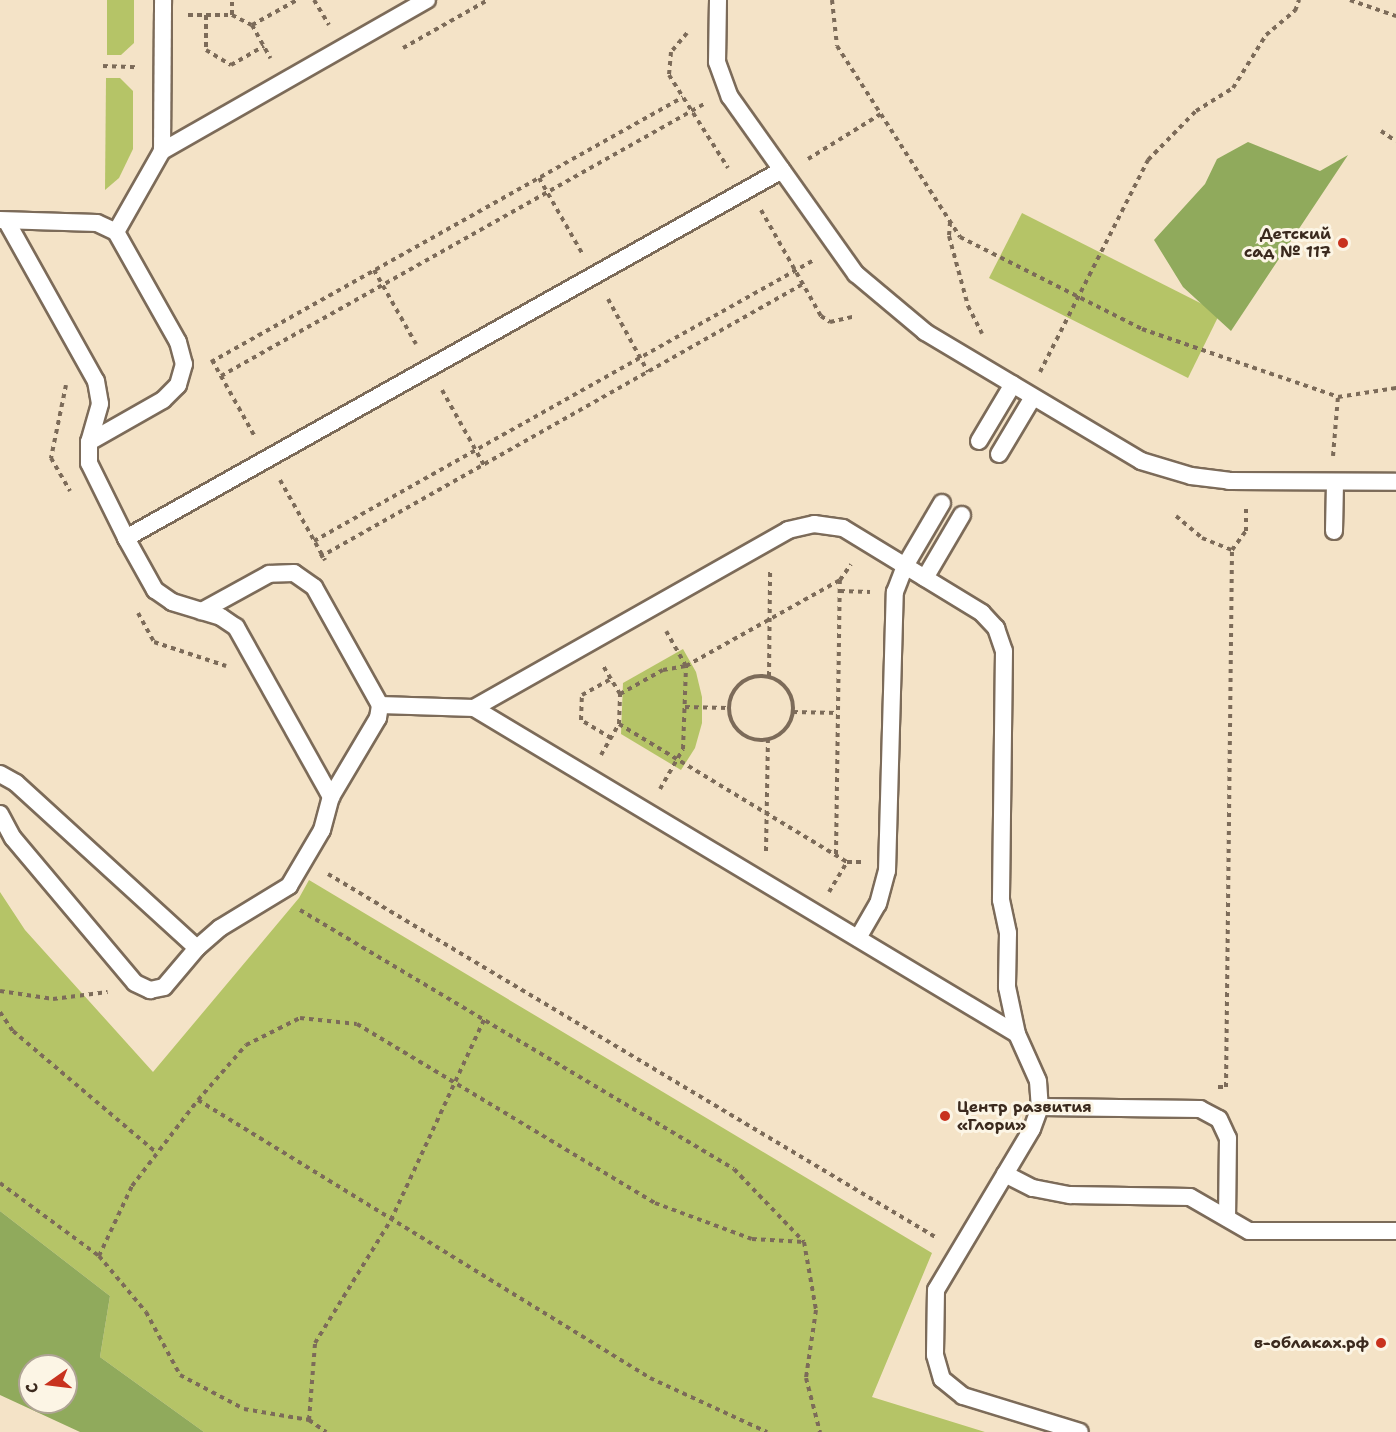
<!DOCTYPE html>
<html>
<head>
<meta charset="utf-8">
<style>
	body { margin:0 }
	#map { position:relative; width:1396px; height:1432px; overflow:hidden; background:#f4e3c7; font-family:"Shantell Sans",sans-serif }
	div>[style] { position:absolute }
	.green>* { inset:0; background:#b5c467 }
	.forest>* { inset:0; background:#90aa5c }
	.path>* { height:4px; margin-top:-2px; transform-origin:0; background:repeating-linear-gradient(90deg,#7c6b59 0 4.5px,transparent 0 9px) }
	.path>.ring { margin:-2px; padding:0; box-sizing:content-box; background:none; border:4px solid #7c6b59; border-radius:50% }
	.roads { filter:drop-shadow(2px 0 #7c6b59) drop-shadow(-2px 0 #7c6b59) drop-shadow(0 2px #7c6b59) drop-shadow(0 -2px #7c6b59) }
	.service>* { height:16px; margin:-8px; padding:0 8px; transform-origin:8px; border-radius:8px; background:#fff }
	.dots>* { width:16px; height:16px; translate:-50% -50%; box-sizing:border-box; border:3px solid #fcf5e5; border-radius:50% }
	span { translate:-50% -50%; white-space:nowrap; text-align:center; line-height:1.15; -webkit-text-stroke:6px #fcf5e5; paint-order:stroke }
	.poi-label { font-size:16px; color:#3b2a1e; font-weight:700 }
	.right { translate:-100% -50%; text-align:right }
	.left { translate:0 -50%; text-align:left }
	.north { position:absolute; left:18px; top:1354px; width:60px; height:60px; box-sizing:border-box; background:#fcf5e5; border:2px solid #afa495; border-radius:50%; rotate:256deg; font-size:16px; font-weight:700; line-height:24px; text-align:center; color:#3b2a1e }
	.north::after { content:''; display:block; margin:auto; width:21px; height:27px; background:#c8321e; clip-path:polygon(50% 0,100% 100%,50% 72%,0 100%) }
</style>
</head>
<body>
<div id="map">
	<div class="green">
		<i style="clip-path:polygon(107px 0,134px 0,134px 43px,121px 55px,107px 55px)"></i>
		<i style="clip-path:polygon(106px 78px,120px 78px,133px 91px,133px 149px,119px 178px,105px 190px)"></i>
		<i style="clip-path:polygon(1022px 213px,1220px 313px,1188px 378px,989px 278px)"></i>
		<i style="clip-path:polygon(683px 649px,696px 672px,702px 697px,702px 723px,695px 748px,681px 770px,621px 734px,623px 683px)"></i>
		<i style="clip-path:polygon(309px 880px,932px 1253px,872px 1397px,985px 1432px,204px 1432px,100px 1357px,110px 1296px,0 1211px,0 892px,25px 930px,153px 1072px,299px 898px)"></i>
	</div>
	<div class="forest">
		<i style="clip-path:polygon(1248px 142px,1320px 171px,1348px 155px,1231px 331px,1183px 287px,1154px 240px,1205px 184px,1217px 159px)"></i>
		<i style="clip-path:polygon(evenodd,0 1211px,110px 1296px,100px 1357px,204px 1432px,80px 1432px,0 1395px,0 1211px,30px 1366px,66px 1366px,66px 1402px,30px 1402px,30px 1366px)"></i>
	</div>
	<div class="path">
		<i style="left:314px;top:0;width:29px;rotate:59deg"></i>
		<i style="left:832px;top:0;width:46px;rotate:83.8deg"></i>
		<i style="left:837px;top:46px;width:227px;rotate:57.2deg"></i>
		<i style="left:960px;top:237px;width:204px;rotate:26.8deg"></i>
		<i style="left:1142px;top:329px;width:207px;rotate:19.1deg"></i>
		<i style="left:1338px;top:397px;width:59px;rotate:-8.8deg"></i>
		<i style="left:1350px;top:0;width:49px;rotate:19.2deg"></i>
		<i style="left:188px;top:15px;width:44px"></i>
		<i style="left:232px;top:15px;width:22px;rotate:27deg"></i>
		<i style="left:252px;top:25px;width:38px;rotate:61deg"></i>
		<i style="left:206px;top:15px;width:35px;rotate:90deg"></i>
		<i style="left:206px;top:50px;width:29px;rotate:31deg"></i>
		<i style="left:231px;top:65px;width:38px;rotate:-30deg"></i>
		<i style="left:232px;top:15px;width:15px;rotate:-90deg"></i>
		<i style="left:252px;top:25px;width:51px;rotate:-29.1deg"></i>
		<i style="left:687px;top:33px;width:25px;rotate:130deg"></i>
		<i style="left:671px;top:52px;width:23px;rotate:95deg"></i>
		<i style="left:669px;top:75px;width:110px;rotate:57.6deg"></i>
		<i style="left:403px;top:48px;width:98px;rotate:-29.5deg"></i>
		<i style="left:103px;top:66px;width:35px;rotate:2deg"></i>
		<i style="left:1381px;top:131px;width:18px;rotate:34deg"></i>
		<i style="left:808px;top:159px;width:86px;rotate:-31.7deg"></i>
		<i style="left:539px;top:178px;width:86px;rotate:60.2deg"></i>
		<i style="left:761px;top:210px;width:122px;rotate:60.5deg"></i>
		<i style="left:821px;top:316px;width:11px;rotate:34deg"></i>
		<i style="left:830px;top:322px;width:23px;rotate:-13deg"></i>
		<i style="left:950px;top:222px;width:14px;rotate:94deg"></i>
		<i style="left:949px;top:236px;width:73px;rotate:74.8deg"></i>
		<i style="left:968px;top:306px;width:31px;rotate:63deg"></i>
		<i style="left:374px;top:270px;width:85px;rotate:60.4deg"></i>
		<i style="left:608px;top:299px;width:83px;rotate:61.3deg"></i>
		<i style="left:212px;top:360px;width:86px;rotate:60.8deg"></i>
		<i style="left:211px;top:362px;width:541px;rotate:-29.31deg"></i>
		<i style="left:1040px;top:372px;width:238px;rotate:-63deg"></i>
		<i style="left:1148px;top:160px;width:69px;rotate:-45.6deg"></i>
		<i style="left:1196px;top:111px;width:44px;rotate:-31.9deg"></i>
		<i style="left:1233px;top:88px;width:62px;rotate:-58.1deg"></i>
		<i style="left:1266px;top:35px;width:38px;rotate:-40deg"></i>
		<i style="left:1295px;top:11px;width:12px;rotate:-70deg"></i>
		<i style="left:221px;top:376px;width:554px;rotate:-29.39deg"></i>
		<i style="left:66px;top:385px;width:75px;rotate:101.6deg"></i>
		<i style="left:51px;top:458px;width:38px;rotate:60deg"></i>
		<i style="left:442px;top:390px;width:86px;rotate:60.8deg"></i>
		<i style="left:1333px;top:456px;width:59px;rotate:-85.2deg"></i>
		<i style="left:280px;top:480px;width:92px;rotate:60.6deg"></i>
		<i style="left:1176px;top:516px;width:34px;rotate:40deg"></i>
		<i style="left:1202px;top:538px;width:32px;rotate:22deg"></i>
		<i style="left:314px;top:541px;width:574px;rotate:-29.34deg"></i>
		<i style="left:320px;top:557px;width:555px;rotate:-29.48deg"></i>
		<i style="left:840px;top:591px;width:30px;rotate:2deg"></i>
		<i style="left:138px;top:613px;width:33px;rotate:61deg"></i>
		<i style="left:154px;top:642px;width:76px;rotate:18.4deg"></i>
		<i style="left:769px;top:676px;width:104px;rotate:-89.4deg"></i>
		<i class="ring" style="left:729px;top:676px;width:60px;height:60px"></i>
		<i style="left:620px;top:694px;width:49px;rotate:-29.2deg"></i>
		<i style="left:663px;top:670px;width:23px;rotate:-10deg"></i>
		<i style="left:686px;top:666px;width:176px;rotate:-29.2deg"></i>
		<i style="left:840px;top:580px;width:19px;rotate:-55deg"></i>
		<i style="left:685px;top:707px;width:43px;rotate:1.3deg"></i>
		<i style="left:793px;top:712px;width:45px;rotate:1.3deg"></i>
		<i style="left:619px;top:724px;width:267px;rotate:31.2deg"></i>
		<i style="left:847px;top:862px;width:15px"></i>
		<i style="left:611px;top:738px;width:35px;rotate:-149deg"></i>
		<i style="left:581px;top:720px;width:25px;rotate:-88deg"></i>
		<i style="left:582px;top:695px;width:33px;rotate:-29deg"></i>
		<i style="left:601px;top:755px;width:36px;rotate:-60deg"></i>
		<i style="left:619px;top:724px;width:30px;rotate:-88deg"></i>
		<i style="left:620px;top:694px;width:35px;rotate:-121deg"></i>
		<i style="left:660px;top:789px;width:46px;rotate:-60.1deg"></i>
		<i style="left:683px;top:749px;width:83px;rotate:-87.9deg"></i>
		<i style="left:686px;top:666px;width:40px;rotate:-119.7deg"></i>
		<i style="left:766px;top:851px;width:112px;rotate:-89deg"></i>
		<i style="left:836px;top:854px;width:274px;rotate:-89.2deg"></i>
		<i style="left:328px;top:874px;width:709px;rotate:30.87deg"></i>
		<i style="left:829px;top:892px;width:35px;rotate:-59deg"></i>
		<i style="left:300px;top:910px;width:505px;rotate:30.83deg"></i>
		<i style="left:734px;top:1169px;width:101px;rotate:46.2deg"></i>
		<i style="left:804px;top:1242px;width:69px;rotate:80deg"></i>
		<i style="left:816px;top:1310px;width:69px;rotate:98.4deg"></i>
		<i style="left:806px;top:1378px;width:56px;rotate:75.5deg"></i>
		<i style="left:0;top:991px;width:54px;rotate:8.6deg"></i>
		<i style="left:53px;top:999px;width:55px;rotate:-7.3deg"></i>
		<i style="left:0;top:1012px;width:23px;rotate:56deg"></i>
		<i style="left:13px;top:1031px;width:189px;rotate:40.3deg"></i>
		<i style="left:1218px;top:1087px;width:8px"></i>
		<i style="left:1226px;top:1087px;width:537px;rotate:-89.36deg"></i>
		<i style="left:1232px;top:550px;width:24px;rotate:-54deg"></i>
		<i style="left:1246px;top:531px;width:24px;rotate:-90deg"></i>
		<i style="left:198px;top:1100px;width:73px;rotate:-48.9deg"></i>
		<i style="left:246px;top:1045px;width:60px;rotate:-26.6deg"></i>
		<i style="left:300px;top:1018px;width:57px;rotate:6deg"></i>
		<i style="left:357px;top:1024px;width:348px;rotate:31deg"></i>
		<i style="left:655px;top:1203px;width:103px;rotate:20.4deg"></i>
		<i style="left:752px;top:1239px;width:52px;rotate:3.3deg"></i>
		<i style="left:0;top:1183px;width:123px;rotate:36.4deg"></i>
		<i style="left:99px;top:1256px;width:73px;rotate:50deg"></i>
		<i style="left:146px;top:1312px;width:72px;rotate:61.6deg"></i>
		<i style="left:180px;top:1375px;width:72px;rotate:28deg"></i>
		<i style="left:244px;top:1409px;width:66px;rotate:9.6deg"></i>
		<i style="left:309px;top:1420px;width:21px;rotate:35deg"></i>
		<i style="left:99px;top:1256px;width:77px;rotate:-64.8deg"></i>
		<i style="left:132px;top:1186px;width:108px;rotate:-52.5deg"></i>
		<i style="left:198px;top:1100px;width:531px;rotate:31.59deg"></i>
		<i style="left:650px;top:1378px;width:129px;rotate:24.8deg"></i>
		<i style="left:309px;top:1420px;width:77px;rotate:-85.5deg"></i>
		<i style="left:315px;top:1343px;width:145px;rotate:-58.3deg"></i>
		<i style="left:391px;top:1220px;width:221px;rotate:-65.1deg"></i>
	</div>
	<div class="roads">
		<div class="service">
			<i style="left:718px;top:0;width:62px;rotate:90.9deg"></i>
			<i style="left:717px;top:62px;width:37px;rotate:70deg"></i>
			<i style="left:730px;top:97px;width:217px;rotate:54.6deg"></i>
			<i style="left:856px;top:274px;width:90px;rotate:40deg"></i>
			<i style="left:925px;top:332px;width:252px;rotate:30.8deg"></i>
			<i style="left:1141px;top:461px;width:52px;rotate:16.7deg"></i>
			<i style="left:1191px;top:476px;width:38px;rotate:7deg"></i>
			<i style="left:1229px;top:481px;width:167px;rotate:0.3deg"></i>
			<i style="left:162px;top:151px;width:305px;rotate:-29.7deg"></i>
			<i style="left:0;top:220px;width:97px;rotate:1.8deg"></i>
			<i style="left:97px;top:223px;width:21px;rotate:25deg"></i>
			<i style="left:116px;top:232px;width:126px;rotate:60.6deg"></i>
			<i style="left:178px;top:342px;width:23px;rotate:75deg"></i>
			<i style="left:184px;top:364px;width:22px;rotate:106deg"></i>
			<i style="left:178px;top:385px;width:21px;rotate:135deg"></i>
			<i style="left:163px;top:400px;width:85px;rotate:150.4deg"></i>
			<i style="left:7px;top:222px;width:182px;rotate:60.8deg"></i>
			<i style="left:96px;top:381px;width:23px;rotate:80deg"></i>
			<i style="left:100px;top:404px;width:40px;rotate:106deg"></i>
			<i style="left:89px;top:442px;width:21px;rotate:90deg"></i>
			<i style="left:89px;top:463px;width:84px;rotate:63.7deg"></i>
			<i style="left:126px;top:538px;width:60px;rotate:60.9deg"></i>
			<i style="left:155px;top:590px;width:21px;rotate:35deg"></i>
			<i style="left:172px;top:602px;width:51px;rotate:17deg"></i>
			<i style="left:221px;top:617px;width:18px;rotate:34deg"></i>
			<i style="left:236px;top:627px;width:195px;rotate:60.8deg"></i>
			<i style="left:116px;top:232px;width:93px;rotate:-60.4deg"></i>
			<i style="left:162px;top:151px;width:151px;rotate:-89.6deg"></i>
			<i style="left:979px;top:441px;width:66px;rotate:-59.2deg"></i>
			<i style="left:999px;top:454px;width:66px;rotate:-59.2deg"></i>
			<i style="left:1334px;top:531px;width:49px;rotate:-88.8deg"></i>
			<i style="left:126px;top:538px;width:752px;rotate:-29.29deg"></i>
			<i style="left:925px;top:578px;width:73px;rotate:-59.6deg"></i>
			<i style="left:380px;top:705px;width:94px;rotate:1.8deg"></i>
			<i style="left:474px;top:708px;width:633px;rotate:30.98deg"></i>
			<i style="left:474px;top:708px;width:361px;rotate:-29.5deg"></i>
			<i style="left:788px;top:530px;width:27px;rotate:-13deg"></i>
			<i style="left:814px;top:524px;width:29px;rotate:8deg"></i>
			<i style="left:843px;top:528px;width:163px;rotate:31.4deg"></i>
			<i style="left:982px;top:613px;width:21px;rotate:47deg"></i>
			<i style="left:996px;top:628px;width:24px;rotate:71deg"></i>
			<i style="left:1004px;top:651px;width:249px;rotate:90.7deg"></i>
			<i style="left:1001px;top:900px;width:34px;rotate:78deg"></i>
			<i style="left:1008px;top:933px;width:54px;rotate:91.1deg"></i>
			<i style="left:1007px;top:987px;width:48px;rotate:78deg"></i>
			<i style="left:1017px;top:1034px;width:51px;rotate:65.9deg"></i>
			<i style="left:1038px;top:1081px;width:26px;rotate:86deg"></i>
			<i style="left:1040px;top:1107px;width:23px;rotate:110deg"></i>
			<i style="left:1032px;top:1129px;width:187px;rotate:120.8deg"></i>
			<i style="left:936px;top:1290px;width:65px;rotate:90.9deg"></i>
			<i style="left:935px;top:1355px;width:25px;rotate:74deg"></i>
			<i style="left:942px;top:1379px;width:27px;rotate:39deg"></i>
			<i style="left:963px;top:1396px;width:122px;rotate:17.1deg"></i>
			<i style="left:0;top:774px;width:18px;rotate:29deg"></i>
			<i style="left:16px;top:783px;width:245px;rotate:42.4deg"></i>
			<i style="left:0;top:814px;width:27px;rotate:62deg"></i>
			<i style="left:13px;top:838px;width:189px;rotate:49.9deg"></i>
			<i style="left:135px;top:983px;width:17px;rotate:25deg"></i>
			<i style="left:150px;top:990px;width:14px;rotate:-12deg"></i>
			<i style="left:164px;top:987px;width:51px;rotate:-49.8deg"></i>
			<i style="left:197px;top:948px;width:30px;rotate:-41deg"></i>
			<i style="left:220px;top:928px;width:81px;rotate:-31.3deg"></i>
			<i style="left:289px;top:886px;width:65px;rotate:-59.5deg"></i>
			<i style="left:322px;top:830px;width:34px;rotate:-75deg"></i>
			<i style="left:331px;top:797px;width:92px;rotate:-59.3deg"></i>
			<i style="left:378px;top:718px;width:13px;rotate:-81deg"></i>
			<i style="left:380px;top:705px;width:135px;rotate:-119.2deg"></i>
			<i style="left:314px;top:587px;width:24px;rotate:-145deg"></i>
			<i style="left:294px;top:573px;width:25px;rotate:178deg"></i>
			<i style="left:269px;top:574px;width:77px;rotate:151.1deg"></i>
			<i style="left:858px;top:938px;width:39px;rotate:-60deg"></i>
			<i style="left:878px;top:904px;width:34px;rotate:-75deg"></i>
			<i style="left:887px;top:871px;width:279px;rotate:-88.4deg"></i>
			<i style="left:895px;top:592px;width:28px;rotate:-69deg"></i>
			<i style="left:905px;top:566px;width:73px;rotate:-59.6deg"></i>
			<i style="left:1040px;top:1107px;width:160px;rotate:0.7deg"></i>
			<i style="left:1200px;top:1109px;width:21px;rotate:28deg"></i>
			<i style="left:1219px;top:1119px;width:21px;rotate:65deg"></i>
			<i style="left:1228px;top:1138px;width:80px;rotate:90.7deg"></i>
			<i style="left:1005px;top:1174px;width:31px;rotate:27deg"></i>
			<i style="left:1033px;top:1188px;width:38px;rotate:11deg"></i>
			<i style="left:1070px;top:1195px;width:120px;rotate:1deg"></i>
			<i style="left:1190px;top:1197px;width:68px;rotate:30deg"></i>
			<i style="left:1249px;top:1231px;width:147px"></i>
		</div>
	</div>
	<div class="dots">
		<i style="left:1343px;top:243px;background:#c8321e"></i>
		<i style="left:945px;top:1116px;background:#c8321e"></i>
		<i style="left:1381px;top:1343px;background:#c8321e"></i>
	</div>
	<div class="poi-label">
		<span class="right" style="left:1331px;top:243px">Детский<br>сад № 117</span>
		<span class="left" style="left:957px;top:1116px">Центр развития<br>«Глори»</span>
		<span class="right" style="left:1369px;top:1343px">в-облаках.рф</span>
	</div>
	<div class="north">С</div>
</div>
</body>
</html>
